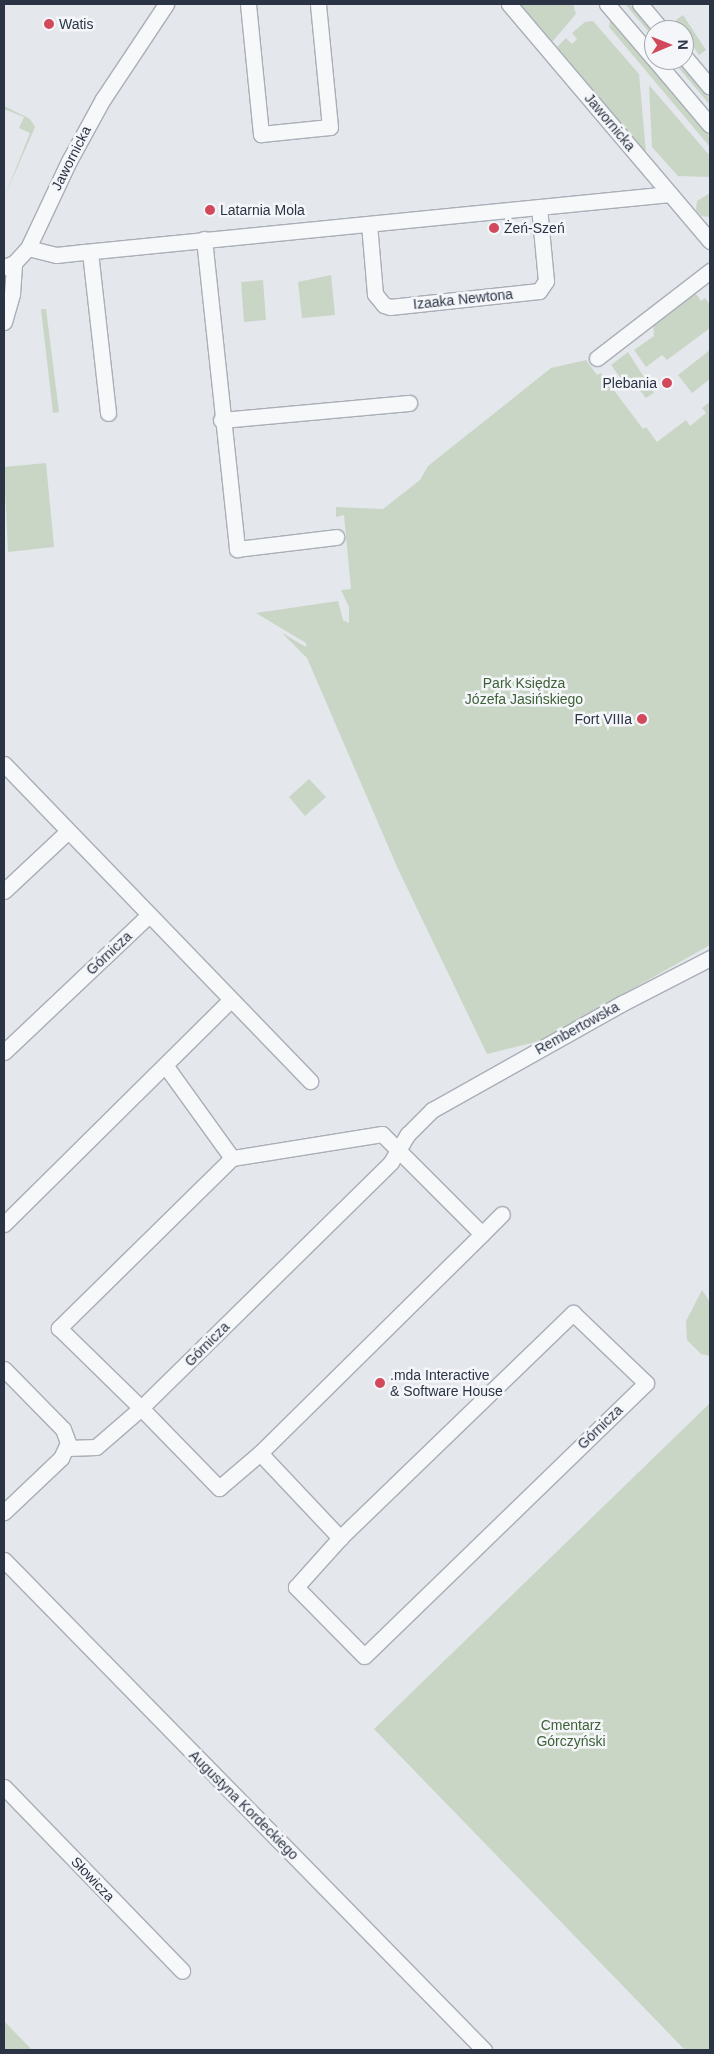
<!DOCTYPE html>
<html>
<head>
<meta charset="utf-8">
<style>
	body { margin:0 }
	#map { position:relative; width:714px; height:2054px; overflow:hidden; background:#e4e7ec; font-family:Arial,sans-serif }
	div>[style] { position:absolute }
	.green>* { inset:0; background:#c9d6c5 }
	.roads { filter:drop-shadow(1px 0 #a9aeb7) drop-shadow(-1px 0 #a9aeb7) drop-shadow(0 1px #a9aeb7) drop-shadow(0 -1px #a9aeb7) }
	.minor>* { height:15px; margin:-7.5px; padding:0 7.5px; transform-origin:7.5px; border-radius:7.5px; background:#f7f8fa }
	.dots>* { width:14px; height:14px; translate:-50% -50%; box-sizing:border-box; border:2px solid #f4f6f9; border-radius:50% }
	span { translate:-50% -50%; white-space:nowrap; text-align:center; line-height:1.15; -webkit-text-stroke:5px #f4f6f9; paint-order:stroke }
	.poi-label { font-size:14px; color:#2b3445 }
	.left { translate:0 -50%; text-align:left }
	.right { translate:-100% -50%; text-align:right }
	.street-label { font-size:14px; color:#2b3445 }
	.park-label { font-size:14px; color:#3f6138 }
	.frame { position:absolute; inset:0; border:5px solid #2b3445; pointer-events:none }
	.north { position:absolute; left:644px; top:20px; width:50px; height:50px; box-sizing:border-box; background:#f4f6f9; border:1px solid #a4a8b1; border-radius:50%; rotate:89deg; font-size:14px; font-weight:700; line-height:20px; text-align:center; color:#2b3445 }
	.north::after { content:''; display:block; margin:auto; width:18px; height:22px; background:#d1495b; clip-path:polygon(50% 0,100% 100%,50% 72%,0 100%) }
</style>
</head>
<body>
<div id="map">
	<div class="green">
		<i style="clip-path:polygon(520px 4px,573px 4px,576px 14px,552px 42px)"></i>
		<i style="clip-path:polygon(625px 4px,630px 4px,654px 32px,654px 38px)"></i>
		<i style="clip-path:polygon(683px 15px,706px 50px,699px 55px,676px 20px)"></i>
		<i style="clip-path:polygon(610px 20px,710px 137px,710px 147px,609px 27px)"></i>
		<i style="clip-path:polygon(593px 21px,639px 74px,646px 153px,557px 47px,566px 38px,572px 44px,577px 39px,572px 33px,585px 22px)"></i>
		<i style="clip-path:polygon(672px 60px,678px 60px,710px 99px,710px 105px)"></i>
		<i style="clip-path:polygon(649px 85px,710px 156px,710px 177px,678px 176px,652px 147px)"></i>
		<i style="clip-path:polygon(4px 106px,30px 119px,35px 127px,4px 198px,30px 133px,19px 128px,24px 117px,4px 109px)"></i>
		<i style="clip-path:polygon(710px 193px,710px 217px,701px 216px,696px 210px,697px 201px)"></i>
		<i style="clip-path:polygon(331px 275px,335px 315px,302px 318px,298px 282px)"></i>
		<i style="clip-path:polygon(263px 280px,266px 320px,244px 322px,241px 282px)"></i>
		<i style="clip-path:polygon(693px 290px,701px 301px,705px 298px,710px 305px,710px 328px,667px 360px,662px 355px,646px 367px,634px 350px,654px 336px,653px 323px)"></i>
		<i style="clip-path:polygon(41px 309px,46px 309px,59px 412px,53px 413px)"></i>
		<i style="clip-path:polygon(710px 350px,710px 379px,692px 393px,678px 375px)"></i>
		<i style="clip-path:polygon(628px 352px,654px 393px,646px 398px,634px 383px,628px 388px,611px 365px)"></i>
		<i style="clip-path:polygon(586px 360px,597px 375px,601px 373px,643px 429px,646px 427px,657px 442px,686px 420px,690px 426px,706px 413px,702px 408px,710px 402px,710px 945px,540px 1041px,487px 1054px,398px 869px,307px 658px,282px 633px,306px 647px,306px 643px,256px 613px,338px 601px,343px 620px,349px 623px,349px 607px,341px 590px,351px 589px,344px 515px,336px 517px,336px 507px,383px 509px,420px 480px,428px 466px,551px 368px)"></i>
		<i style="clip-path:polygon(46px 463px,54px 547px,8px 552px,4px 467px)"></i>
		<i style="clip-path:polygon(309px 779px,326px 797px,305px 816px,289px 797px)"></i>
		<i style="clip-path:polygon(702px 1290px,710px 1302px,710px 1356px,701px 1354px,687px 1340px,686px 1321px)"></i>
		<i style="clip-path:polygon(710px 1403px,710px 2050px,685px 2050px,374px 1729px)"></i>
		<i style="clip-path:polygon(4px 2021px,32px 2050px,4px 2050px)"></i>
	</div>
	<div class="roads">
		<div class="minor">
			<i style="left:248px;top:4px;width:131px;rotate:84.3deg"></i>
			<i style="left:261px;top:134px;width:69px;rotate:-5.8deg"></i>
			<i style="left:330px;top:127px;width:124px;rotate:-95.6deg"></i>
			<i style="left:509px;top:4px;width:311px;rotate:49.7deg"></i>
			<i style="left:607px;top:4px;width:72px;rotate:49.5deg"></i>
			<i style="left:640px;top:4px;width:34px;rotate:50deg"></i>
			<i style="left:684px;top:56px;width:40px;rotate:50deg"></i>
			<i style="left:655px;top:60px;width:85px;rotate:49.8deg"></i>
			<i style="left:369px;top:224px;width:70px;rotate:85.1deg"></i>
			<i style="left:375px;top:294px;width:14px;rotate:51deg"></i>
			<i style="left:384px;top:305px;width:6px;rotate:18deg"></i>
			<i style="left:390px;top:307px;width:150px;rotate:-6.1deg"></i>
			<i style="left:539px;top:291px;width:12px;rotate:-55deg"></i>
			<i style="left:546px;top:281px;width:74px;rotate:-95.4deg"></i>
			<i style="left:204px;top:239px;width:312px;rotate:83.9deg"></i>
			<i style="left:237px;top:549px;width:100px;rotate:-6.9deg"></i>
			<i style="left:28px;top:248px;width:29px;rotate:14deg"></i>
			<i style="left:56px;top:255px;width:28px;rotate:-6deg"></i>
			<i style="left:84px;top:252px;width:589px;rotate:-5.65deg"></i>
			<i style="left:90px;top:252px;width:162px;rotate:83.6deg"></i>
			<i style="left:4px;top:267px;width:11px;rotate:-22deg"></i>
			<i style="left:14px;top:263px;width:21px;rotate:-47deg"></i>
			<i style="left:28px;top:248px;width:96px;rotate:-64.8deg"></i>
			<i style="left:69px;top:161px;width:71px;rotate:-61.3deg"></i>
			<i style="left:103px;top:99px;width:114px;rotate:-56.4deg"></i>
			<i style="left:4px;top:322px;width:29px;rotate:-74deg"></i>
			<i style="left:12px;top:294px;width:31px;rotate:-86deg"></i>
			<i style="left:597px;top:358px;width:143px;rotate:-37.6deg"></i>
			<i style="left:221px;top:420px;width:189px;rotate:-5.2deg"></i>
			<i style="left:4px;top:764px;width:441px;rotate:46deg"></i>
			<i style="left:4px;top:891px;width:86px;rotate:-43.1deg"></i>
			<i style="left:4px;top:1052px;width:199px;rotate:-43.4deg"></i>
			<i style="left:165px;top:1065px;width:115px;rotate:54.2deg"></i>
			<i style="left:232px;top:1158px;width:243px;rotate:135.5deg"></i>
			<i style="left:59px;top:1328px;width:115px;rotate:44.3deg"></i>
			<i style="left:141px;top:1408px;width:351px;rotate:-44.5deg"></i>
			<i style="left:391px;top:1162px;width:33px;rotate:-59deg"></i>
			<i style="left:408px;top:1134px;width:34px;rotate:-45deg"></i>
			<i style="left:432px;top:1110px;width:219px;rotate:-29.3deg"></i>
			<i style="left:623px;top:1003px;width:98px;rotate:-27.3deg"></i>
			<i style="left:4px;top:1224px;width:318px;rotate:-44.7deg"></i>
			<i style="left:482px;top:1234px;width:28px;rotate:-45deg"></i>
			<i style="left:573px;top:1313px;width:101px;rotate:43.8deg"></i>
			<i style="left:646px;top:1383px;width:392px;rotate:135.9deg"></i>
			<i style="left:364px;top:1656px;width:97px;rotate:-134.6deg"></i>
			<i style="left:296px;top:1587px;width:66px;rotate:-48.1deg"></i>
			<i style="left:340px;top:1538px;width:324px;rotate:-44deg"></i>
			<i style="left:4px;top:1369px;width:84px;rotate:45.5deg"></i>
			<i style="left:63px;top:1429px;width:15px;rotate:70deg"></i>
			<i style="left:68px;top:1443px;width:17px;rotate:115deg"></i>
			<i style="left:61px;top:1458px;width:79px;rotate:136.5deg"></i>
			<i style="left:67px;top:1448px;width:29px;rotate:-2deg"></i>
			<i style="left:96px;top:1447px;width:60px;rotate:-40.9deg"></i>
			<i style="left:141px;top:1408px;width:112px;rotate:45.7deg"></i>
			<i style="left:219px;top:1488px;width:54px;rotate:-40.5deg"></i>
			<i style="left:260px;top:1453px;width:312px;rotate:-44.6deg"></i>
			<i style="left:482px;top:1234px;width:141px;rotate:-135deg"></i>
			<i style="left:382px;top:1134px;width:152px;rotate:170.9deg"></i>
			<i style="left:260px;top:1453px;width:117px;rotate:46.7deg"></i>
			<i style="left:4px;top:1560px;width:686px;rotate:45.59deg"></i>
			<i style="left:4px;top:1787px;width:256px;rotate:45.9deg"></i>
		</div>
	</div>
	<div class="dots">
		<i style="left:49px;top:24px;background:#d1495b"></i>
		<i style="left:210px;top:210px;background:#d1495b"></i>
		<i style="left:494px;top:228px;background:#d1495b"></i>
		<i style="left:667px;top:383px;background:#d1495b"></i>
		<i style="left:642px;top:719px;background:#d1495b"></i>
		<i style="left:380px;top:1383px;background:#d1495b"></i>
	</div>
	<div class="poi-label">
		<span class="left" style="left:59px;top:24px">Watis</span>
		<span class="left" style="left:220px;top:210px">Latarnia Mola</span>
		<span class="left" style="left:504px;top:228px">Żeń-Szeń</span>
		<span class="right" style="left:657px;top:383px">Plebania</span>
		<span class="right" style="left:632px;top:719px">Fort VIIIa</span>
		<span class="left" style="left:390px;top:1383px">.mda Interactive<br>&amp; Software House</span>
	</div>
	<div class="street-label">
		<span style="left:610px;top:122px;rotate:50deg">Jawornicka</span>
		<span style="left:71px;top:158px;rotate:-63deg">Jawornicka</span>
		<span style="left:463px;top:299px;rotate:-6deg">Izaaka Newtona</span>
		<span style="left:109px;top:953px;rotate:-43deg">Górnicza</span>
		<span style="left:577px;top:1028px;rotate:-29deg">Rembertowska</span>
		<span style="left:207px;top:1344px;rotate:-45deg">Górnicza</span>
		<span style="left:600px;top:1427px;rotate:-44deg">Górnicza</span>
		<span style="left:244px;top:1805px;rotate:45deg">Augustyna Kordeckiego</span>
		<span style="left:93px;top:1879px;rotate:46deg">Słowicza</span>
	</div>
	<div class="park-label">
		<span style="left:524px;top:691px">Park Księdza<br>Józefa Jasińskiego</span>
		<span style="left:571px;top:1733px">Cmentarz<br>Górczyński</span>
	</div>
	<div class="frame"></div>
	<div class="north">N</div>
</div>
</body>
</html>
